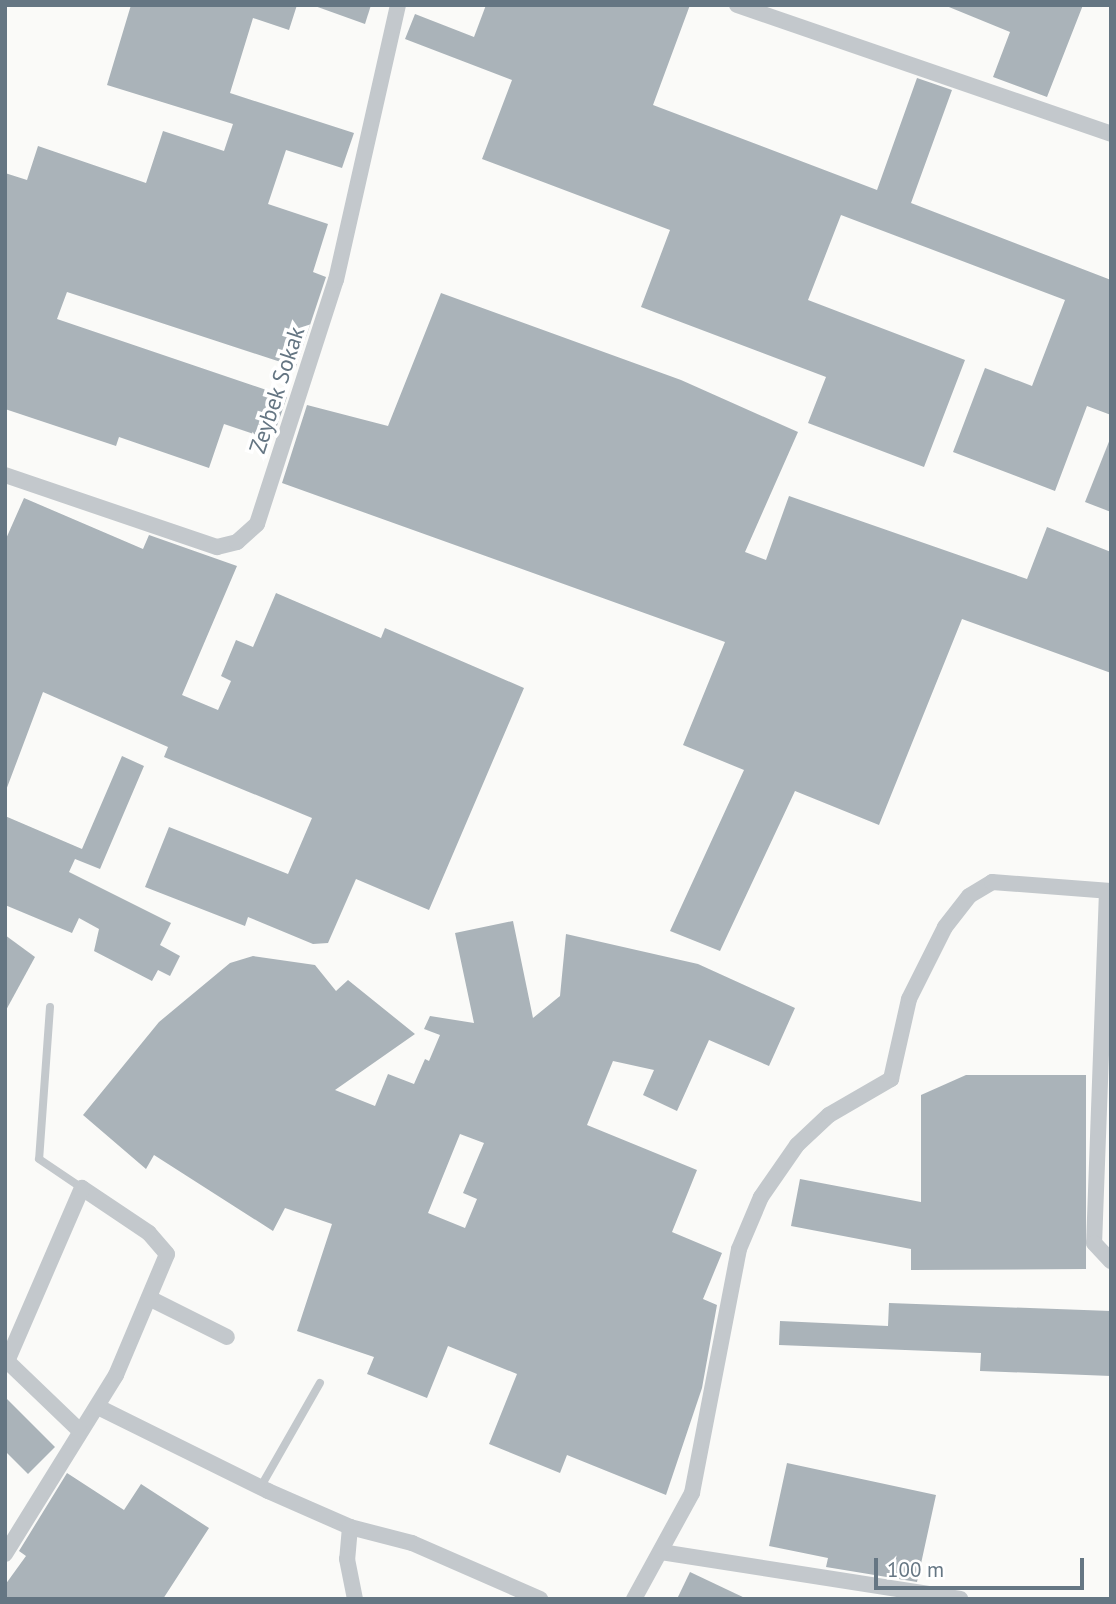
<!DOCTYPE html>
<html>
<head>
<meta charset="utf-8">
<style>
	body { margin:0 }
	#map { position:relative; width:1116px; height:1604px; overflow:hidden; background:#fafaf8; font-family:"PT Sans",sans-serif }
	div>[style] { position:absolute }
	.building>* { inset:0; background:#aab3b9 }
	.lane>* { height:8px; margin:-4px; padding:0 4px; transform-origin:4px; border-radius:4px; background:#c3c8cc }
	.street>* { height:16px; margin:-8px; padding:0 8px; transform-origin:8px; border-radius:8px; background:#c3c8cc }
	span { translate:-50% -50%; white-space:nowrap; text-align:center; line-height:1.15; -webkit-text-stroke:7px #fff; paint-order:stroke }
	.street-label { font-size:23px; color:#657683 }
	.frame { position:absolute; inset:0; border:7px solid #657683; pointer-events:none }
	.scale { position:absolute; left:874px; top:1558px; width:210px; height:32px; box-sizing:border-box; border:4px solid #657683; border-top:0; padding-left:9px; font-size:21px; line-height:24px; white-space:nowrap; color:#657683; -webkit-text-stroke:5px #fff; paint-order:stroke }
</style>
</head>
<body>
<div id="map">
	<div class="building">
		<i style="clip-path:polygon(131px 5px,297px 5px,289px 30px,253px 18px,230px 93px,354px 133px,342px 168px,286px 150px,268px 204px,328px 224px,313px 272px,326px 277px,296px 367px,67px 292px,57px 319px,287px 397px,272px 440px,224px 424px,209px 468px,119px 437px,116px 446px,5px 409px,5px 173px,27px 180px,38px 146px,146px 183px,163px 131px,224px 151px,233px 124px,107px 85px)"></i>
		<i style="clip-path:polygon(312px 5px,371px 5px,365px 24px)"></i>
		<i style="clip-path:polygon(486px 5px,690px 5px,653px 105px,877px 190px,917px 78px,952px 90px,911px 203px,1111px 280px,1111px 415px,1087px 406px,1055px 491px,953px 452px,985px 368px,1032px 386px,1065px 300px,841px 215px,808px 300px,965px 360px,924px 467px,808px 423px,826px 377px,641px 307px,670px 230px,482px 159px,512px 80px,405px 39px,415px 14px,474px 37px)"></i>
		<i style="clip-path:polygon(944px 5px,1083px 5px,1047px 97px,993px 77px,1010px 32px)"></i>
		<i style="clip-path:polygon(441px 293px,681px 380px,798px 432px,745px 552px,766px 560px,789px 496px,1027px 579px,1047px 527px,1111px 552px,1111px 673px,962px 619px,879px 825px,795px 791px,720px 951px,670px 931px,744px 770px,683px 745px,725px 642px,282px 483px,307px 405px,388px 426px)"></i>
		<i style="clip-path:polygon(1110px 439px,1111px 439px,1111px 512px,1085px 502px)"></i>
		<i style="clip-path:polygon(24px 498px,143px 549px,149px 535px,237px 566px,182px 695px,218px 710px,231px 681px,221px 676px,236px 640px,253px 647px,276px 593px,381px 638px,385px 628px,524px 688px,429px 910px,356px 879px,328px 943px,313px 944px,248px 917px,245px 926px,145px 887px,169px 827px,288px 874px,312px 818px,164px 757px,168px 747px,43px 692px,5px 793px,5px 541px)"></i>
		<i style="clip-path:polygon(122px 756px,144px 766px,100px 869px,75px 859px,69px 872px,171px 923px,160px 945px,180px 956px,170px 976px,158px 970px,152px 981px,94px 951px,99px 929px,79px 918px,72px 933px,5px 905px,5px 816px,82px 849px)"></i>
		<i style="clip-path:polygon(evenodd,513px 921px,533px 1018px,560px 996px,566px 934px,698px 964px,795px 1008px,769px 1066px,709px 1040px,677px 1111px,643px 1095px,654px 1070px,613px 1061px,587px 1125px,697px 1170px,672px 1232px,722px 1253px,703px 1299px,717px 1305px,702px 1388px,666px 1495px,567px 1455px,560px 1473px,489px 1444px,517px 1374px,448px 1346px,427px 1398px,367px 1374px,374px 1357px,297px 1331px,332px 1224px,285px 1208px,273px 1231px,154px 1155px,146px 1169px,83px 1115px,159px 1022px,230px 963px,253px 956px,315px 965px,336px 991px,348px 980px,415px 1034px,335px 1090px,375px 1106px,388px 1074px,414px 1084px,425px 1059px,429px 1061px,440px 1035px,424px 1029px,430px 1016px,474px 1023px,455px 933px,513px 921px,460px 1134px,484px 1143px,463px 1193px,477px 1199px,465px 1228px,428px 1213px,460px 1134px)"></i>
		<i style="clip-path:polygon(5px 935px,35px 957px,5px 1012px)"></i>
		<i style="clip-path:polygon(966px 1075px,1086px 1075px,1086px 1269px,911px 1270px,911px 1249px,791px 1226px,800px 1179px,921px 1202px,921px 1095px)"></i>
		<i style="clip-path:polygon(889px 1303px,1111px 1311px,1111px 1376px,980px 1371px,981px 1353px,779px 1345px,780px 1321px,888px 1326px)"></i>
		<i style="clip-path:polygon(5px 1397px,55px 1447px,28px 1474px,5px 1451px)"></i>
		<i style="clip-path:polygon(787px 1463px,936px 1495px,917px 1582px,826px 1567px,828px 1558px,769px 1546px)"></i>
		<i style="clip-path:polygon(67px 1473px,124px 1510px,141px 1484px,209px 1528px,163px 1599px,5px 1599px,5px 1585px,26px 1556px,19px 1551px)"></i>
		<i style="clip-path:polygon(690px 1572px,747px 1599px,677px 1599px)"></i>
	</div>
	<div class="lane">
		<i style="left:50px;top:1007px;width:152px;rotate:94.1deg"></i>
		<i style="left:39px;top:1159px;width:52px;rotate:34deg"></i>
		<i style="left:260px;top:1488px;width:121px;rotate:-60.3deg"></i>
	</div>
	<div class="street">
		<i style="left:737px;top:5px;width:396px;rotate:19deg"></i>
		<i style="left:5px;top:475px;width:224px;rotate:18.8deg"></i>
		<i style="left:217px;top:547px;width:21px;rotate:-14deg"></i>
		<i style="left:237px;top:542px;width:27px;rotate:-42deg"></i>
		<i style="left:257px;top:524px;width:256px;rotate:-72.1deg"></i>
		<i style="left:336px;top:280px;width:282px;rotate:-77.3deg"></i>
		<i style="left:1107px;top:891px;width:352px;rotate:92.1deg"></i>
		<i style="left:1094px;top:1243px;width:25px;rotate:47deg"></i>
		<i style="left:149px;top:1298px;width:87px;rotate:26.6deg"></i>
		<i style="left:98px;top:1407px;width:190px;rotate:26.3deg"></i>
		<i style="left:268px;top:1491px;width:90px;rotate:23.7deg"></i>
		<i style="left:350px;top:1527px;width:64px;rotate:14.5deg"></i>
		<i style="left:412px;top:1543px;width:140px;rotate:23.6deg"></i>
		<i style="left:350px;top:1527px;width:32px;rotate:95deg"></i>
		<i style="left:347px;top:1559px;width:41px;rotate:78.7deg"></i>
		<i style="left:661px;top:1552px;width:303px;rotate:8.9deg"></i>
		<i style="left:5px;top:1554px;width:211px;rotate:-58.2deg"></i>
		<i style="left:116px;top:1375px;width:131px;rotate:-67.1deg"></i>
		<i style="left:167px;top:1254px;width:28px;rotate:-131deg"></i>
		<i style="left:149px;top:1233px;width:81px;rotate:-146.1deg"></i>
		<i style="left:82px;top:1188px;width:189px;rotate:113.4deg"></i>
		<i style="left:7px;top:1361px;width:100px;rotate:43.8deg"></i>
		<i style="left:634px;top:1599px;width:121px;rotate:-61.3deg"></i>
		<i style="left:692px;top:1493px;width:248px;rotate:-79.1deg"></i>
		<i style="left:739px;top:1249px;width:56px;rotate:-67.1deg"></i>
		<i style="left:761px;top:1197px;width:63px;rotate:-55.3deg"></i>
		<i style="left:797px;top:1145px;width:44px;rotate:-43.2deg"></i>
		<i style="left:829px;top:1115px;width:72px;rotate:-30.1deg"></i>
		<i style="left:891px;top:1079px;width:82px;rotate:-77.3deg"></i>
		<i style="left:909px;top:999px;width:80px;rotate:-63.4deg"></i>
		<i style="left:945px;top:927px;width:39px;rotate:-52deg"></i>
		<i style="left:969px;top:896px;width:27px;rotate:-31deg"></i>
		<i style="left:992px;top:882px;width:119px;rotate:4.3deg"></i>
	</div>
	<div class="street-label">
		<span style="left:277px;top:390px;rotate:-72deg">Zeybek Sokak</span>
	</div>
	<div class="frame"></div>
	<div class="scale">100 m</div>
</div>
</body>
</html>
